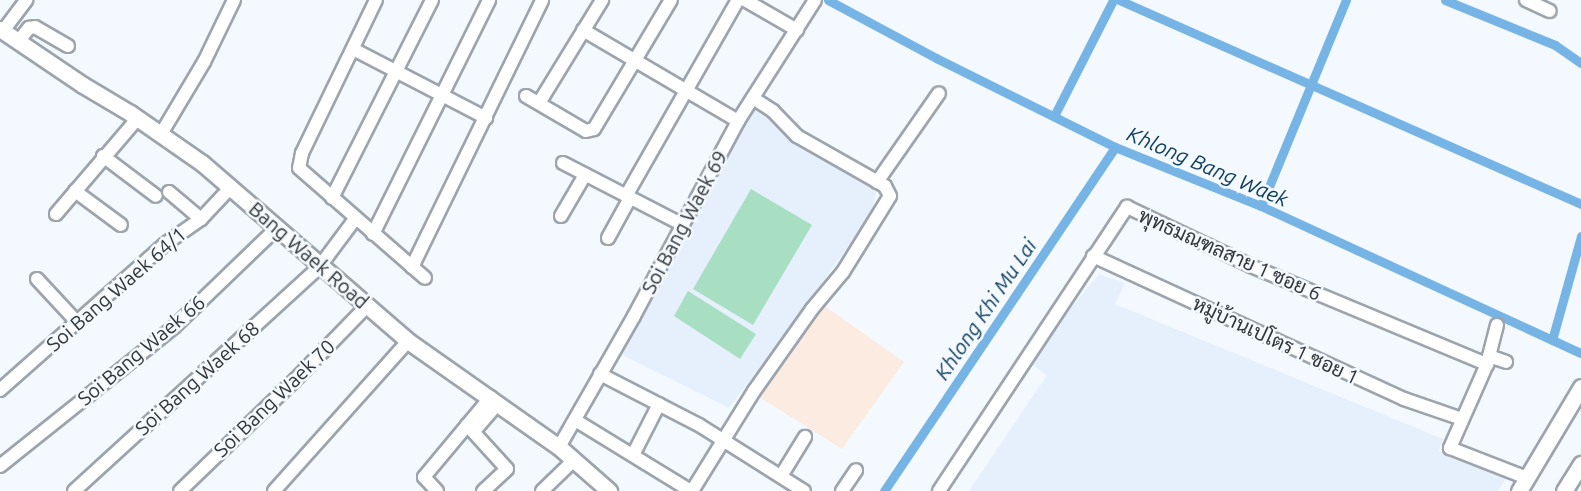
<!DOCTYPE html>
<html>
<head>
<meta charset="utf-8">
<style>
	body { margin:0 }
	#map { position:relative; width:1581px; height:491px; overflow:hidden; background:#f4f9ff; font-family:Ubuntu,Sarabun,sans-serif }
	div>[style] { position:absolute }
	.commercial>* { inset:0; background:#fcebe0 }
	.built>* { inset:0; background:#e6f0fd }
	.green>* { inset:0; background:#a8dec1 }
	.canal>* { height:9px; margin:-4.5px; padding:0 4.5px; transform-origin:4.5px; border-radius:4.5px; background:#76b4e5 }
	.roads { filter:drop-shadow(2px 0 #9da4ad) drop-shadow(-2px 0 #9da4ad) drop-shadow(0 2px #9da4ad) drop-shadow(0 -2px #9da4ad) }
	.minor>* { height:12px; margin:-6px; padding:0 6px; transform-origin:6px; border-radius:6px; background:#fff }
	.major>* { height:15px; margin:-7.5px; padding:0 7.5px; transform-origin:7.5px; border-radius:7.5px; background:#fff }
	span { translate:-50% -50%; white-space:nowrap; text-align:center; line-height:1.15; -webkit-text-stroke:5px #f4f9ff; paint-order:stroke }
	.street-label { font-size:20px; color:#333639 }
	.water-label { font-size:21px; color:#0b3c5c; font-style:italic }
</style>
</head>
<body>
<div id="map">
	<div class="commercial">
		<i style="clip-path:polygon(822px 304px,904px 362px,842px 449px,756px 395px)"></i>
	</div>
	<div class="built">
		<i style="clip-path:polygon(753px 106px,774px 119px,786px 133px,876px 184px,877px 189px,871px 214px,795px 321px,729px 408px,622px 355px)"></i>
		<i style="clip-path:polygon(1099px 274px,1125px 283px,1115px 304px,1443px 439px,1439px 451px,1507px 477px,1498px 491px,969px 491px,1047px 375px,1027px 361px)"></i>
	</div>
	<div class="green">
		<i style="clip-path:polygon(751px 189px,812px 225px,753px 325px,693px 289px)"></i>
		<i style="clip-path:polygon(688px 291px,756px 334px,740px 359px,674px 316px)"></i>
	</div>
	<div class="canal">
		<i style="left:828px;top:0;width:123px;rotate:28.2deg"></i>
		<i style="left:936px;top:58px;width:200px;rotate:26.4deg"></i>
		<i style="left:1115px;top:147px;width:157px;rotate:22deg"></i>
		<i style="left:1261px;top:206px;width:352px;rotate:24.7deg"></i>
		<i style="left:1119px;top:0;width:505px;rotate:23.82deg"></i>
		<i style="left:1445px;top:0;width:119px;rotate:22.2deg"></i>
		<i style="left:1555px;top:45px;width:32px;rotate:35deg"></i>
		<i style="left:1054px;top:116px;width:130px;rotate:-63deg"></i>
		<i style="left:1261px;top:206px;width:223px;rotate:-67.6deg"></i>
		<i style="left:1552px;top:340px;width:108px;rotate:-74.4deg"></i>
		<i style="left:884px;top:491px;width:414px;rotate:-56.1deg"></i>
	</div>
	<div class="roads">
		<div class="minor">
			<i style="left:376px;top:0;width:170px;rotate:115.8deg"></i>
			<i style="left:302px;top:153px;width:15px;rotate:101deg"></i>
			<i style="left:299px;top:168px;width:167px;rotate:41.1deg"></i>
			<i style="left:745px;top:0;width:60px;rotate:30deg"></i>
			<i style="left:1526px;top:0;width:26px;rotate:25deg"></i>
			<i style="left:583px;top:30px;width:180px;rotate:30.4deg"></i>
			<i style="left:3px;top:31px;width:39px;rotate:-53deg"></i>
			<i style="left:18px;top:42px;width:18px;rotate:-52deg"></i>
			<i style="left:29px;top:28px;width:6px;rotate:-9deg"></i>
			<i style="left:35px;top:27px;width:38px;rotate:30deg"></i>
			<i style="left:353px;top:49px;width:150px;rotate:27.4deg"></i>
			<i style="left:526px;top:96px;width:69px;rotate:30.3deg"></i>
			<i style="left:586px;top:131px;width:8px;rotate:-14deg"></i>
			<i style="left:594px;top:129px;width:150px;rotate:-59.2deg"></i>
			<i style="left:539px;top:103px;width:121px;rotate:-58.5deg"></i>
			<i style="left:161px;top:134px;width:84px;rotate:-59.2deg"></i>
			<i style="left:204px;top:62px;width:69px;rotate:-64.2deg"></i>
			<i style="left:103px;top:156px;width:66px;rotate:37deg"></i>
			<i style="left:563px;top:163px;width:133px;rotate:27.3deg"></i>
			<i style="left:877px;top:182px;width:108px;rotate:-55.1deg"></i>
			<i style="left:75px;top:191px;width:57px;rotate:36.5deg"></i>
			<i style="left:169px;top:192px;width:42px;rotate:40.2deg"></i>
			<i style="left:626px;top:196px;width:226px;rotate:-60.3deg"></i>
			<i style="left:332px;top:198px;width:222px;rotate:-63.2deg"></i>
			<i style="left:56px;top:214px;width:126px;rotate:-49.5deg"></i>
			<i style="left:561px;top:216px;width:48px;rotate:-59.7deg"></i>
			<i style="left:373px;top:234px;width:261px;rotate:-63.6deg"></i>
			<i style="left:608px;top:238px;width:46px;rotate:-61.2deg"></i>
			<i style="left:1093px;top:256px;width:342px;rotate:24.7deg"></i>
			<i style="left:1404px;top:399px;width:61px;rotate:19deg"></i>
			<i style="left:412px;top:267px;width:297px;rotate:-64deg"></i>
			<i style="left:37px;top:279px;width:59px;rotate:47.1deg"></i>
			<i style="left:1497px;top:325px;width:40px;rotate:104.4deg"></i>
			<i style="left:1487px;top:364px;width:92px;rotate:113.8deg"></i>
			<i style="left:1450px;top:448px;width:83px;rotate:21.3deg"></i>
			<i style="left:1489px;top:356px;width:18px;rotate:19deg"></i>
			<i style="left:600px;top:374px;width:111px;rotate:27.3deg"></i>
			<i style="left:699px;top:425px;width:124px;rotate:32.2deg"></i>
			<i style="left:0;top:390px;width:220px;rotate:-41.5deg"></i>
			<i style="left:165px;top:244px;width:44px;rotate:-34.8deg"></i>
			<i style="left:201px;top:219px;width:44px;rotate:-46.8deg"></i>
			<i style="left:575px;top:420px;width:136px;rotate:31.5deg"></i>
			<i style="left:467px;top:425px;width:59px;rotate:47.7deg"></i>
			<i style="left:507px;top:469px;width:33px;rotate:137deg"></i>
			<i style="left:474px;top:431px;width:37px;rotate:-49deg"></i>
			<i style="left:559px;top:447px;width:151px;rotate:-60.2deg"></i>
			<i style="left:634px;top:316px;width:221px;rotate:-61.9deg"></i>
			<i style="left:738px;top:121px;width:143px;rotate:-57.5deg"></i>
			<i style="left:633px;top:455px;width:57px;rotate:-63deg"></i>
			<i style="left:0;top:466px;width:223px;rotate:-38.6deg"></i>
			<i style="left:174px;top:327px;width:143px;rotate:-43.9deg"></i>
			<i style="left:781px;top:476px;width:46px;rotate:-58.4deg"></i>
			<i style="left:74px;top:491px;width:333px;rotate:-42.4deg"></i>
			<i style="left:320px;top:266px;width:59px;rotate:-53.3deg"></i>
			<i style="left:180px;top:491px;width:160px;rotate:-44deg"></i>
			<i style="left:295px;top:380px;width:105px;rotate:-45.8deg"></i>
			<i style="left:274px;top:491px;width:201px;rotate:-48.2deg"></i>
			<i style="left:437px;top:491px;width:19px;rotate:-133deg"></i>
			<i style="left:424px;top:477px;width:104px;rotate:-50.1deg"></i>
			<i style="left:542px;top:491px;width:45px;rotate:-44.1deg"></i>
			<i style="left:692px;top:491px;width:118px;rotate:-58.2deg"></i>
			<i style="left:754px;top:391px;width:100px;rotate:-54.7deg"></i>
			<i style="left:812px;top:309px;width:48px;rotate:-50deg"></i>
			<i style="left:843px;top:272px;width:89px;rotate:-58.3deg"></i>
			<i style="left:890px;top:196px;width:11px;rotate:-117deg"></i>
			<i style="left:885px;top:186px;width:101px;rotate:-150.4deg"></i>
			<i style="left:797px;top:136px;width:35px;rotate:-134deg"></i>
			<i style="left:773px;top:111px;width:24px;rotate:-147deg"></i>
			<i style="left:842px;top:491px;width:25px;rotate:-56deg"></i>
			<i style="left:939px;top:491px;width:341px;rotate:-56.5deg"></i>
			<i style="left:1127px;top:207px;width:137px;rotate:25.4deg"></i>
			<i style="left:1251px;top:266px;width:256px;rotate:22.6deg"></i>
		</div>
		<div class="major">
			<i style="left:0;top:29px;width:100px;rotate:34deg"></i>
			<i style="left:83px;top:85px;width:55px;rotate:30.8deg"></i>
			<i style="left:130px;top:113px;width:88px;rotate:34.8deg"></i>
			<i style="left:202px;top:163px;width:272px;rotate:40.8deg"></i>
			<i style="left:408px;top:341px;width:184px;rotate:35.1deg"></i>
			<i style="left:559px;top:447px;width:67px;rotate:41.3deg"></i>
			<i style="left:1519px;top:491px;width:121px;rotate:-59.2deg"></i>
			<i style="left:1564px;top:491px;width:32px;rotate:-58deg"></i>
		</div>
	</div>
	<div class="street-label">
		<span style="left:684px;top:222px;rotate:-62deg">Soi Bang Waek 69</span>
		<span style="left:1230px;top:254px;rotate:24deg">พุทธมณฑลสาย 1 ซอย 6</span>
		<span style="left:309px;top:255px;rotate:41deg">Bang Waek Road</span>
		<span style="left:116px;top:289px;rotate:-41deg">Soi Bang Waek 64/1</span>
		<span style="left:1276px;top:340px;rotate:25deg">หมู่บ้านเปโตร 1 ซอย 1</span>
		<span style="left:141px;top:350px;rotate:-40deg">Soi Bang Waek 66</span>
		<span style="left:197px;top:378px;rotate:-42deg">Soi Bang Waek 68</span>
		<span style="left:274px;top:398px;rotate:-44deg">Soi Bang Waek 70</span>
	</div>
	<div class="water-label">
		<span style="left:1208px;top:166px;rotate:23deg">Khlong Bang Waek</span>
		<span style="left:985px;top:309px;rotate:-56deg">Khlong Khi Mu Lai</span>
	</div>
</div>
</body>
</html>
